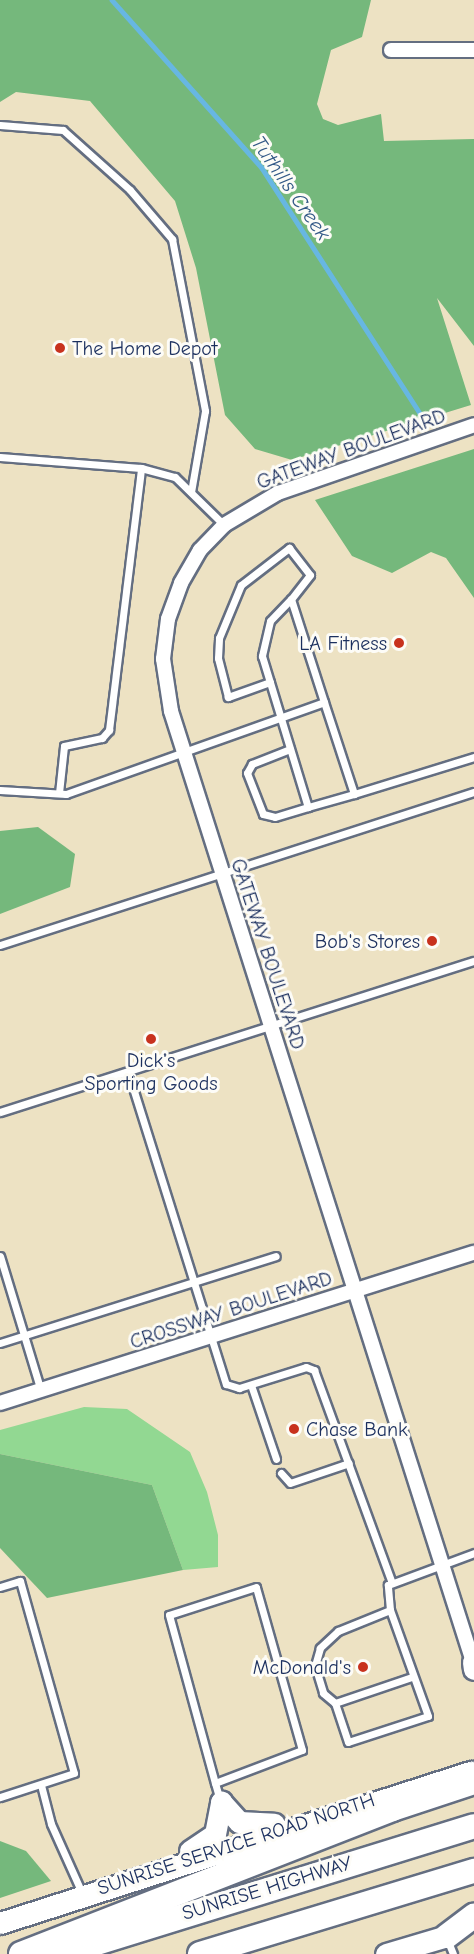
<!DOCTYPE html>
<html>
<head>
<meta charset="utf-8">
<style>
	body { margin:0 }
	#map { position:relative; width:474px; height:1954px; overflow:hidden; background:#ede2c3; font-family:"Comic Neue",sans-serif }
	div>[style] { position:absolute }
	.green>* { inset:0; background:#92d892 }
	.forest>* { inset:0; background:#75b87c }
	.stream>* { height:4.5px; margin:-2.25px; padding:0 2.25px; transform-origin:2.25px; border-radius:2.25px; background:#67b7e2 }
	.roads { filter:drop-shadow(2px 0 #646e81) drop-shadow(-2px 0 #646e81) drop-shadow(0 2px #646e81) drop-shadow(0 -2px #646e81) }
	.service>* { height:7px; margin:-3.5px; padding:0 3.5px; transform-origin:3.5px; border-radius:3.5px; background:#fff }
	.minor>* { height:14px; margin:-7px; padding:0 7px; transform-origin:7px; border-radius:7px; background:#fff }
	.trunk>* { height:21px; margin:-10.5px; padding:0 10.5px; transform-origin:10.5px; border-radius:10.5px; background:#fff }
	.motorway>* { height:24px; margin:-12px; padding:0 12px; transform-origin:12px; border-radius:12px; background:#fff }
	.dots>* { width:16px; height:16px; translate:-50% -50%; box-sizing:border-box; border:3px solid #fdfcf7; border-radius:50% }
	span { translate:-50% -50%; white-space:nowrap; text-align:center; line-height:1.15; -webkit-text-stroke:6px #fdfcf7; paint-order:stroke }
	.poi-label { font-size:20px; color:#1b2f5e }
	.left { translate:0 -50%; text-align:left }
	.right { translate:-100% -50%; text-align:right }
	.street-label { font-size:20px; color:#1b2f5e }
	.water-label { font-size:21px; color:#325886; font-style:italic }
</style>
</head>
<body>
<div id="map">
	<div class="green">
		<i style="clip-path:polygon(84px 1407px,127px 1409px,190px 1452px,207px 1492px,218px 1535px,218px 1567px,183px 1570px,152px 1485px,0 1454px,0 1430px)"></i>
	</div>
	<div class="forest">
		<i style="clip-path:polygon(0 0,371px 0,362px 37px,331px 50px,317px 104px,323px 119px,338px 125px,381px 114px,384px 141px,474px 139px,474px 346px,437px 298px,471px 405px,292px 460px,255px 449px,225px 415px,196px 268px,175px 201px,90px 101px,16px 92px,0 102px)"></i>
		<i style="clip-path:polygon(474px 449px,474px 598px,446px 558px,431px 552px,392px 573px,352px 556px,315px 500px)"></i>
		<i style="clip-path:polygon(38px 827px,75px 854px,70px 887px,0 914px,0 831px)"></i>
		<i style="clip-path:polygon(0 1454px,152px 1485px,183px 1570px,47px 1598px,0 1548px)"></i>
		<i style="clip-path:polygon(0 1841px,26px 1851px,51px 1881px,0 1898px)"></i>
	</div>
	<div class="stream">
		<i style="left:112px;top:0;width:225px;rotate:48.2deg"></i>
		<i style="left:262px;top:168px;width:292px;rotate:57.2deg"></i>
	</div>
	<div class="roads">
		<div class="service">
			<i style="left:0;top:125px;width:63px;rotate:4.5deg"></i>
			<i style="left:63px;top:130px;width:90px;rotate:41.8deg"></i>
			<i style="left:130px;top:190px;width:65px;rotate:49.4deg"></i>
			<i style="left:172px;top:239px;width:175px;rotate:79.1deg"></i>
			<i style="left:205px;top:411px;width:82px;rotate:99.8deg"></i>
			<i style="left:0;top:457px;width:141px;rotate:4.5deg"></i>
			<i style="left:141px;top:468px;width:35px;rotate:15deg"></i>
			<i style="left:175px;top:477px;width:69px;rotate:44.4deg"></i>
			<i style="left:270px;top:682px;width:45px;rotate:160.3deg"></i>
			<i style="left:228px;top:697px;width:40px;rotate:-104.4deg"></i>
			<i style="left:218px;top:658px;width:20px;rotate:-87deg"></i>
			<i style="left:219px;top:638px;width:57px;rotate:-67.5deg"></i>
			<i style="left:241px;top:585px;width:61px;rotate:-37.6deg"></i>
			<i style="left:289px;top:548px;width:34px;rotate:52deg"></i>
			<i style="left:310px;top:575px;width:31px;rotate:128deg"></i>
			<i style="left:324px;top:702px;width:108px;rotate:-107.8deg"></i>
			<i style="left:291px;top:599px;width:30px;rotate:134deg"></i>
			<i style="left:270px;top:621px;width:36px;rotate:103deg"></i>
			<i style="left:262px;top:656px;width:158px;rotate:73.1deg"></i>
			<i style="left:308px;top:807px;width:48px;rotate:-15.8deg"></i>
			<i style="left:290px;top:749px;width:41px;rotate:158.5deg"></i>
			<i style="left:252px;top:764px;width:10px;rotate:119deg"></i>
			<i style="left:247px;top:773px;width:44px;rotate:68.7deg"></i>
			<i style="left:263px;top:814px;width:12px;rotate:14deg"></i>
			<i style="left:275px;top:817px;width:34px;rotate:-17deg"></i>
			<i style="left:0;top:790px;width:66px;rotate:3.5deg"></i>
			<i style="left:66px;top:794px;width:274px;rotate:-19.6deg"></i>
			<i style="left:324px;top:702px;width:97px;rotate:71.9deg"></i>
			<i style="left:354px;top:794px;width:126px;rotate:-17.1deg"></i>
			<i style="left:59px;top:793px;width:47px;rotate:-83.9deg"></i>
			<i style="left:64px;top:746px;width:39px;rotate:-12deg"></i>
			<i style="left:102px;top:738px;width:11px;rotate:-49deg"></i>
			<i style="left:109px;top:730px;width:264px;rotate:-83deg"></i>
			<i style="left:0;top:945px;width:498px;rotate:-17.9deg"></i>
			<i style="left:128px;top:1072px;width:327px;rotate:72.6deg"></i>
			<i style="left:226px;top:1384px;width:14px;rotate:17deg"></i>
			<i style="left:239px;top:1388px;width:70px;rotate:-17.4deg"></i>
			<i style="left:306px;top:1367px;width:9px;rotate:21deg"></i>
			<i style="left:314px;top:1370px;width:224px;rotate:69.9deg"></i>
			<i style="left:0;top:1112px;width:497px;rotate:-17.7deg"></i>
			<i style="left:0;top:1256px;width:141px;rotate:73.1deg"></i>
			<i style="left:0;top:1343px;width:289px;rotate:-17.5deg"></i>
			<i style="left:251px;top:1385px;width:78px;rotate:71.3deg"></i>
			<i style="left:281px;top:1473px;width:13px;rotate:48deg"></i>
			<i style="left:290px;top:1483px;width:62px;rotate:-18.7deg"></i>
			<i style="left:0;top:1587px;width:21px;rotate:-17deg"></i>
			<i style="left:20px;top:1581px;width:199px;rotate:74.3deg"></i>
			<i style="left:74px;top:1773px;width:78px;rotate:162deg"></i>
			<i style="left:390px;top:1610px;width:56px;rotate:158deg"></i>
			<i style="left:338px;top:1631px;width:25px;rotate:137deg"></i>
			<i style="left:320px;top:1648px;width:19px;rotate:106deg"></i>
			<i style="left:315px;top:1666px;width:28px;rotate:73deg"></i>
			<i style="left:323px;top:1693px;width:16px;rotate:40deg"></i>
			<i style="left:335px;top:1703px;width:81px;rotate:-18.7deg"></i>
			<i style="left:335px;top:1703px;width:41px;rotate:71.6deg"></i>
			<i style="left:348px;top:1742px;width:84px;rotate:-18deg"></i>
			<i style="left:428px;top:1716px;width:113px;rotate:-109.7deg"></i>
			<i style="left:390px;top:1610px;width:25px;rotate:-95deg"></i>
			<i style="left:388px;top:1585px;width:92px;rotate:-20.4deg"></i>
			<i style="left:215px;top:1783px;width:93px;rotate:-20.8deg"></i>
			<i style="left:302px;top:1750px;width:169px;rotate:-105.8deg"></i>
			<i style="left:256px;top:1587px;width:91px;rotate:162.2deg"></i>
			<i style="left:169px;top:1615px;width:174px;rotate:74.7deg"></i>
			<i style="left:215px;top:1783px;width:18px;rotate:74deg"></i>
			<i style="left:41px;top:1785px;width:40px;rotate:75.6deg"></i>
			<i style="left:51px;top:1824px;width:76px;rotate:65.8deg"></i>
			<i style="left:447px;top:1939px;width:16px;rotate:68deg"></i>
		</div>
		<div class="minor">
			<i style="left:391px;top:50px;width:83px"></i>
			<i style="left:0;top:1403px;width:497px;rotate:-17.6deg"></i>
			<i style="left:473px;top:1662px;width:998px;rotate:-107.62deg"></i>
			<i style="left:171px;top:711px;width:53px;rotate:-98.7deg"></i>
			<i style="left:163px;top:659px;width:40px;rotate:-82.9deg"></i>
			<i style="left:168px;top:619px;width:38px;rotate:-70deg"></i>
			<i style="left:181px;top:583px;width:38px;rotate:-60deg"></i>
			<i style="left:200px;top:550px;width:35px;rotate:-46deg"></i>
			<i style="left:224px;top:525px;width:63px;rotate:-30.7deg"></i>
			<i style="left:278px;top:493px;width:207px;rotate:-19.1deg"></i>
		</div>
		<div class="trunk">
			<i style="left:473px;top:1662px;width:7px;rotate:82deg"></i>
			<i style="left:221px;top:1802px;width:27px;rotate:48deg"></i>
			<i style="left:239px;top:1822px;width:35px;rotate:3deg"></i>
			<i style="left:190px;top:1851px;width:30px;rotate:-34deg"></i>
			<i style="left:215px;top:1834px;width:33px;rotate:-79deg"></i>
			<i style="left:0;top:1923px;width:495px;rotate:-17.8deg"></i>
			<i style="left:386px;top:1954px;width:64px;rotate:-16.4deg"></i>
		</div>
		<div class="motorway">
			<i style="left:447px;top:1936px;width:34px;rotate:-37deg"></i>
			<i style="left:21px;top:1954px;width:398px;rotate:-21.3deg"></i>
			<i style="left:392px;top:1809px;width:86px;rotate:-18.2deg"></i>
			<i style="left:61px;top:1954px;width:432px;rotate:-17.2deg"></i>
			<i style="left:200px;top:1954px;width:286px;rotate:-16.9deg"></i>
		</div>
	</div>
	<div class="dots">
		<i style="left:60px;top:348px;background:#c8321e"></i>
		<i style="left:399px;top:643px;background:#c8321e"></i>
		<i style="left:432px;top:941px;background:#c8321e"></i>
		<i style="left:151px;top:1039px;background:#c8321e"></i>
		<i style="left:294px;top:1429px;background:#c8321e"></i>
		<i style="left:363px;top:1667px;background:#c8321e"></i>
	</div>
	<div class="poi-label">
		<span class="left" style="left:72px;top:348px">The Home Depot</span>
		<span class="right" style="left:387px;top:643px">LA Fitness</span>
		<span class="right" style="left:420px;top:941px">Bob's Stores</span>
		<span style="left:151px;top:1072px">Dick's<br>Sporting Goods</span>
		<span class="left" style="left:306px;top:1429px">Chase Bank</span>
		<span class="right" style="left:351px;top:1667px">McDonald's</span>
	</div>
	<div class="street-label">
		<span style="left:351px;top:449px;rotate:-20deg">GATEWAY BOULEVARD</span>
		<span style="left:268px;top:954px;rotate:72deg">GATEWAY BOULEVARD</span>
		<span style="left:231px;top:1310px;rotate:-18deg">CROSSWAY BOULEVARD</span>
		<span style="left:236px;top:1844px;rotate:-18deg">SUNRISE SERVICE ROAD NORTH</span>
		<span style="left:267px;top:1888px;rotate:-17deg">SUNRISE HIGHWAY</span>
	</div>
	<div class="water-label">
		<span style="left:291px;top:188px;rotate:55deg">Tuthills Creek</span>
	</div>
</div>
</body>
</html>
